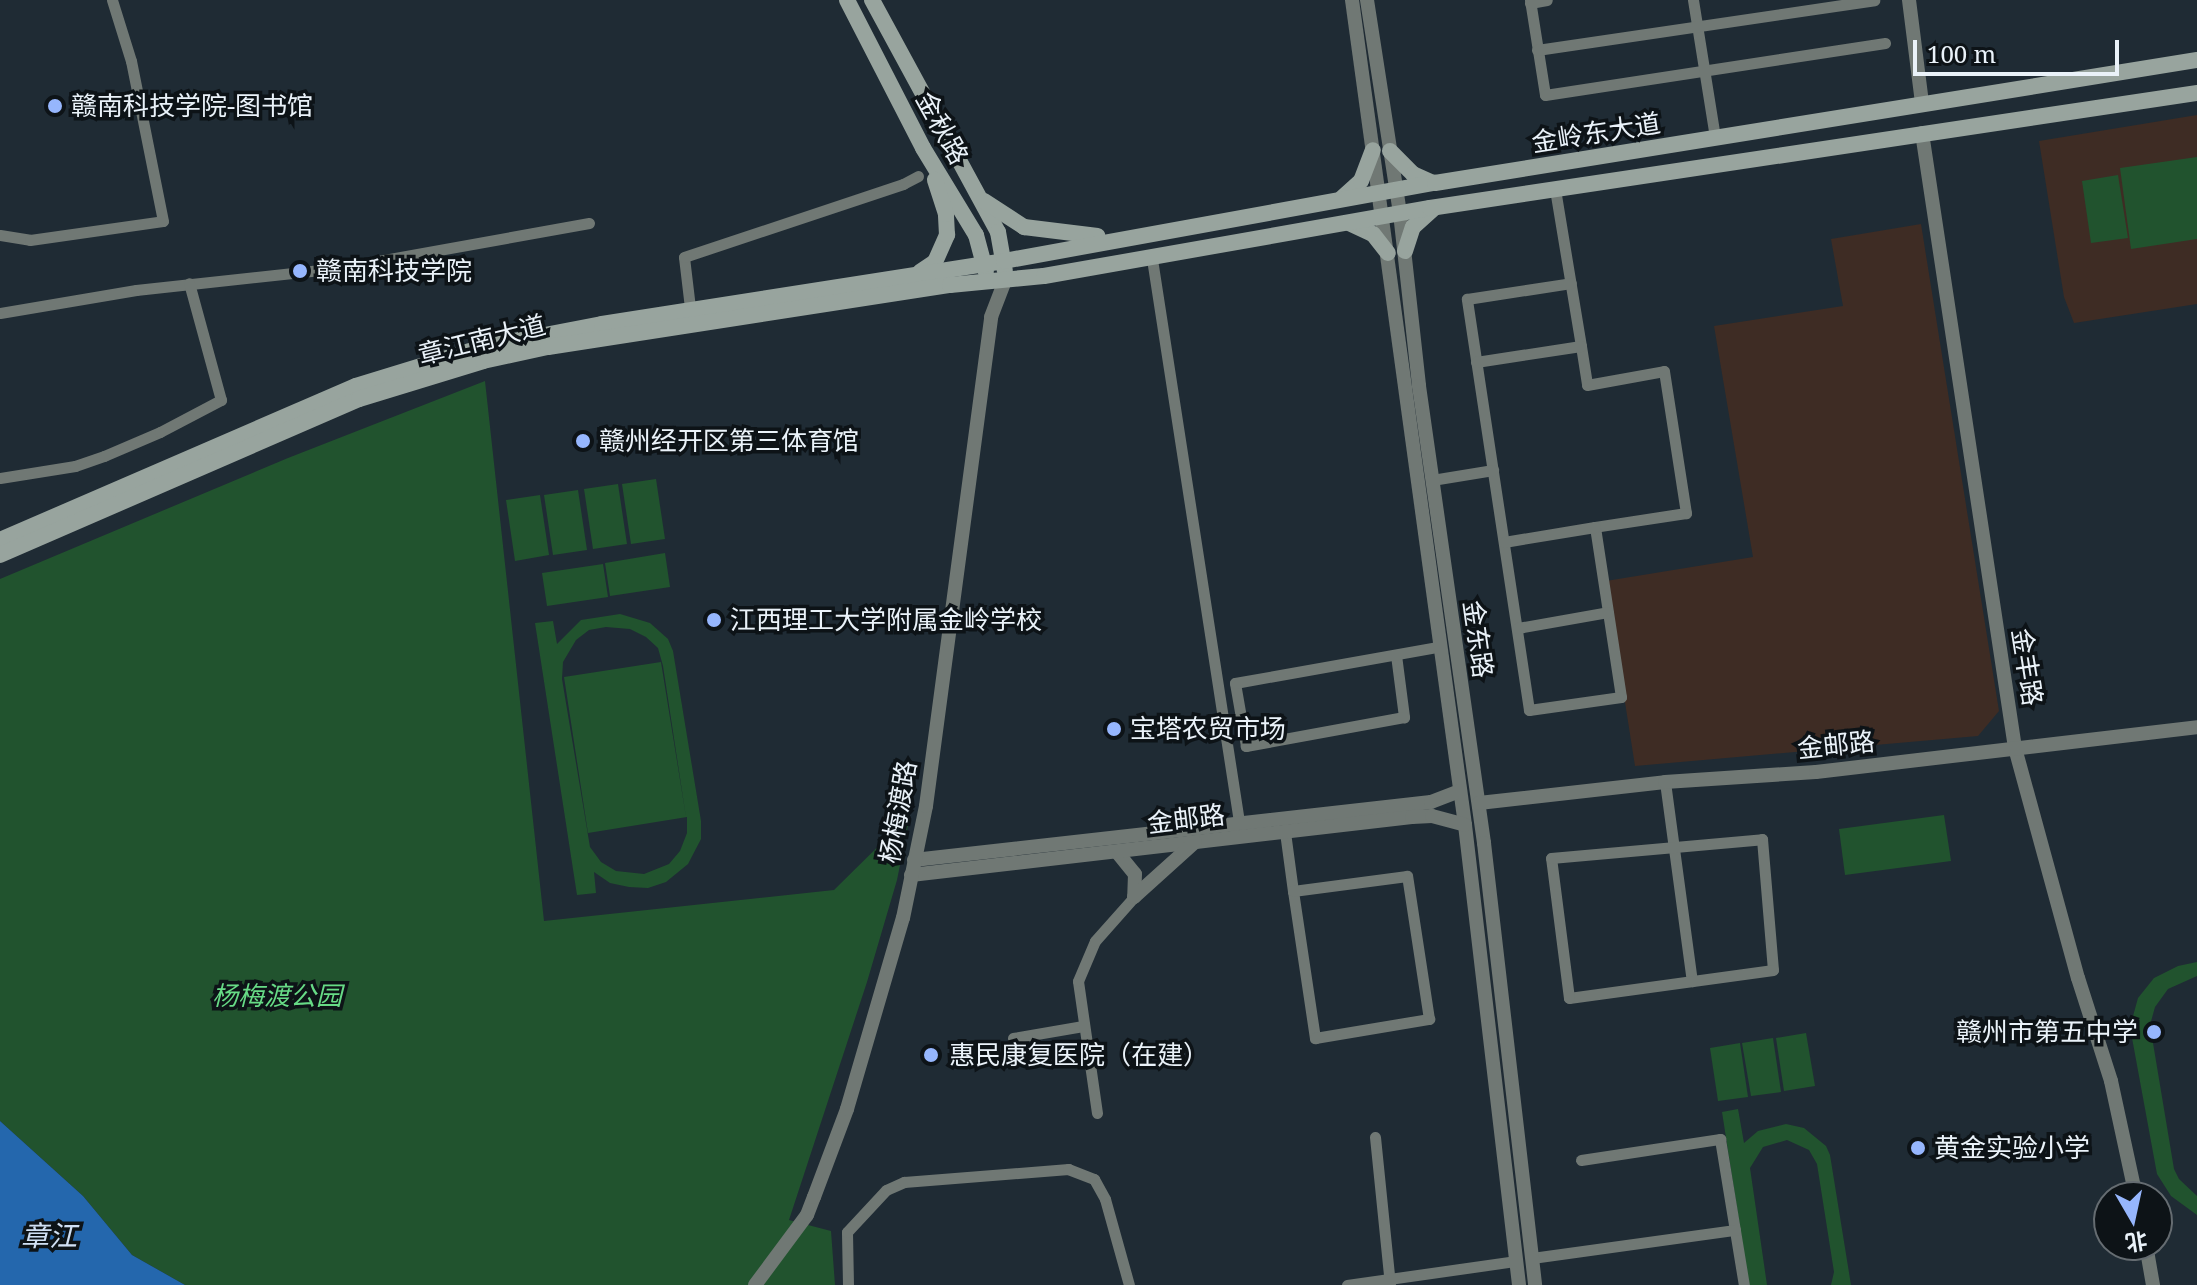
<!DOCTYPE html>
<html>
<head>
<meta charset="utf-8">
<style>
	body { margin:0 }
	#map { position:relative; width:2197px; height:1285px; overflow:hidden; background:#1f2b34; font-family:"Noto Serif","Noto Sans SC",serif }
	div>[style] { position:absolute }
	.commercial>* { inset:0; background:#3e2c24 }
	.green>* { inset:0; background:#21532e }
	.water>* { inset:0; background:#2467ad }
	.minor>* { height:11px; margin:-5.5px; padding:0 5.5px; transform-origin:5.5px; border-radius:5.5px; background:#707874 }
	.tertiary>* { height:14px; margin:-7px; padding:0 7px; transform-origin:7px; border-radius:7px; background:#707874 }
	.secondary>* { height:16px; margin:-8px; padding:0 8px; transform-origin:8px; border-radius:8px; background:#98a49e }
	.dots>* { width:22px; height:22px; translate:-50% -50%; box-sizing:border-box; border:4px solid #0d1317; border-radius:50% }
	span { translate:-50% -50%; white-space:nowrap; text-align:center; line-height:1.15; -webkit-text-stroke:7px #0d1317; paint-order:stroke }
	.poi-label { font-size:26px; color:#eaf2f9 }
	.left { translate:0 -50%; text-align:left }
	.right { translate:-100% -50%; text-align:right }
	.street-label { font-size:26px; color:#eaf2f9 }
	.park-label { font-size:26px; color:#67db86; font-style:italic }
	.water-label { font-size:28px; color:#d0e0f4; font-style:italic }
	.north { position:absolute; left:2093px; top:1181px; width:80px; height:80px; box-sizing:border-box; background:#0d1317; border:2px solid #656c71; border-radius:50%; rotate:171deg; font-size:22px; font-weight:700; line-height:32px; text-align:center; color:#eaf2f9 }
	.north::after { content:''; display:block; margin:auto; width:28px; height:36px; background:#96b6fd; clip-path:polygon(50% 0,100% 100%,50% 72%,0 100%) }
	.scale { position:absolute; left:1913px; top:40px; width:206px; height:36px; box-sizing:border-box; border:4px solid #eaf2f9; border-top:0; padding-left:10px; font-size:24px; line-height:28px; white-space:nowrap; color:#eaf2f9; -webkit-text-stroke:6px #0d1317; paint-order:stroke }
</style>
</head>
<body>
<div id="map">
	<div class="commercial">
		<i style="clip-path:polygon(2197px 115px,2197px 304px,2074px 323px,2064px 297px,2039px 141px)"></i>
		<i style="clip-path:polygon(1921px 224px,1999px 711px,1978px 736px,1635px 766px,1606px 581px,1753px 557px,1714px 326px,1843px 306px,1831px 239px)"></i>
	</div>
	<div class="green">
		<i style="clip-path:polygon(2197px 157px,2197px 239px,2131px 249px,2120px 168px)"></i>
		<i style="clip-path:polygon(2118px 175px,2128px 238px,2091px 243px,2082px 181px)"></i>
		<i style="clip-path:polygon(485px 381px,544px 921px,834px 890px,910px 815px,897px 880px,867px 982px,789px 1220px,831px 1231px,835px 1285px,185px 1285px,132px 1255px,83px 1196px,0 1121px,0 579px,288px 458px)"></i>
		<i style="clip-path:polygon(656px 479px,665px 539px,631px 544px,622px 484px)"></i>
		<i style="clip-path:polygon(618px 484px,627px 544px,593px 549px,584px 489px)"></i>
		<i style="clip-path:polygon(578px 490px,587px 550px,553px 555px,544px 495px)"></i>
		<i style="clip-path:polygon(540px 495px,549px 555px,515px 561px,506px 500px)"></i>
		<i style="clip-path:polygon(665px 553px,670px 587px,610px 596px,605px 563px)"></i>
		<i style="clip-path:polygon(603px 564px,608px 597px,547px 606px,542px 573px)"></i>
		<i style="clip-path:polygon(evenodd,620px 614px,650px 623px,668px 639px,673px 651px,701px 821px,701px 839px,688px 864px,666px 882px,648px 888px,629px 887px,610px 883px,594px 872px,596px 893px,577px 895px,535px 623px,553px 621px,557px 644px,581px 620px,620px 614px,606px 627px,630px 629px,646px 637px,658px 648px,663px 666px,686px 817px,661px 662px,564px 677px,588px 833px,687px 817px,687px 833px,680px 851px,669px 864px,644px 874px,616px 871px,601px 862px,590px 847px,562px 679px,563px 662px,576px 640px,589px 630px,606px 627px)"></i>
		<i style="clip-path:polygon(1944px 815px,1951px 861px,1845px 875px,1839px 829px)"></i>
		<i style="clip-path:polygon(2197px 962px,2197px 976px,2168px 989px,2155px 1007px,2150px 1025px,2174px 1169px,2179px 1179px,2197px 1196px,2197px 1215px,2171px 1196px,2157px 1174px,2130px 1027px,2138px 998px,2154px 978px,2178px 966px)"></i>
		<i style="clip-path:polygon(1806px 1033px,1815px 1086px,1784px 1091px,1776px 1038px)"></i>
		<i style="clip-path:polygon(1773px 1038px,1781px 1092px,1751px 1096px,1742px 1043px)"></i>
		<i style="clip-path:polygon(1740px 1043px,1748px 1097px,1718px 1101px,1710px 1048px)"></i>
		<i style="clip-path:polygon(1738px 1109px,1744px 1143px,1758px 1131px,1786px 1124px,1804px 1128px,1826px 1146px,1830px 1155px,1851px 1285px,1831px 1285px,1834px 1272px,1817px 1164px,1809px 1150px,1787px 1140px,1763px 1147px,1750px 1168px,1767px 1285px,1749px 1285px,1722px 1112px)"></i>
	</div>
	<div class="water">
		<i style="clip-path:polygon(0 1121px,83px 1196px,132px 1255px,185px 1285px,0 1285px)"></i>
	</div>
	<div class="minor">
		<i style="left:1530px;top:0;width:96px;rotate:81deg"></i>
		<i style="left:1545px;top:95px;width:344px;rotate:-8.7deg"></i>
		<i style="left:1693px;top:0;width:140px;rotate:80.9deg"></i>
		<i style="left:1530px;top:3px;width:17px;rotate:-10deg"></i>
		<i style="left:1537px;top:50px;width:341px;rotate:-8.4deg"></i>
		<i style="left:1555px;top:189px;width:159px;rotate:80.6deg"></i>
		<i style="left:1581px;top:346px;width:39px;rotate:81deg"></i>
		<i style="left:1587px;top:385px;width:78px;rotate:-10.3deg"></i>
		<i style="left:1664px;top:371px;width:144px;rotate:81.2deg"></i>
		<i style="left:1686px;top:513px;width:92px;rotate:171.3deg"></i>
		<i style="left:1595px;top:527px;width:172px;rotate:81.3deg"></i>
		<i style="left:1621px;top:697px;width:93px;rotate:172deg"></i>
		<i style="left:1529px;top:710px;width:416px;rotate:-98.6deg"></i>
		<i style="left:1467px;top:299px;width:105px;rotate:-8.7deg"></i>
		<i style="left:0;top:235px;width:30px;rotate:9deg"></i>
		<i style="left:30px;top:240px;width:134px;rotate:-8.1deg"></i>
		<i style="left:163px;top:221px;width:163px;rotate:-101.3deg"></i>
		<i style="left:131px;top:61px;width:64px;rotate:-107.3deg"></i>
		<i style="left:1152px;top:259px;width:576px;rotate:81.21deg"></i>
		<i style="left:0;top:313px;width:138px;rotate:-9.6deg"></i>
		<i style="left:136px;top:290px;width:204px;rotate:-6.2deg"></i>
		<i style="left:339px;top:268px;width:254px;rotate:-10.2deg"></i>
		<i style="left:691px;top:316px;width:59px;rotate:-96.8deg"></i>
		<i style="left:684px;top:257px;width:231px;rotate:-18.4deg"></i>
		<i style="left:903px;top:184px;width:17px;rotate:-28deg"></i>
		<i style="left:1476px;top:362px;width:106px;rotate:-8.7deg"></i>
		<i style="left:0;top:478px;width:76px;rotate:-9.1deg"></i>
		<i style="left:75px;top:466px;width:31px;rotate:-19deg"></i>
		<i style="left:104px;top:456px;width:61px;rotate:-23.2deg"></i>
		<i style="left:160px;top:432px;width:69px;rotate:-27.7deg"></i>
		<i style="left:221px;top:400px;width:121px;rotate:-105.3deg"></i>
		<i style="left:1432px;top:480px;width:62px;rotate:-9.3deg"></i>
		<i style="left:1504px;top:542px;width:92px;rotate:-9.4deg"></i>
		<i style="left:1518px;top:628px;width:91px;rotate:-10.1deg"></i>
		<i style="left:1396px;top:655px;width:63px;rotate:82.6deg"></i>
		<i style="left:1404px;top:717px;width:161px;rotate:169.6deg"></i>
		<i style="left:1246px;top:746px;width:64px;rotate:-99.9deg"></i>
		<i style="left:1235px;top:683px;width:206px;rotate:-10.1deg"></i>
		<i style="left:1665px;top:782px;width:201px;rotate:82.3deg"></i>
		<i style="left:1285px;top:832px;width:60px;rotate:82.3deg"></i>
		<i style="left:1293px;top:891px;width:149px;rotate:81.5deg"></i>
		<i style="left:1315px;top:1038px;width:116px;rotate:-9.5deg"></i>
		<i style="left:1429px;top:1019px;width:145px;rotate:-98.7deg"></i>
		<i style="left:1407px;top:876px;width:115px;rotate:172.5deg"></i>
		<i style="left:1762px;top:839px;width:131px;rotate:85.2deg"></i>
		<i style="left:1773px;top:970px;width:206px;rotate:172.2deg"></i>
		<i style="left:1569px;top:998px;width:141px;rotate:-97.3deg"></i>
		<i style="left:1551px;top:858px;width:212px;rotate:-5.1deg"></i>
		<i style="left:1013px;top:1038px;width:71px;rotate:-9.7deg"></i>
		<i style="left:1097px;top:1113px;width:133px;rotate:-98.2deg"></i>
		<i style="left:1078px;top:981px;width:43px;rotate:-67deg"></i>
		<i style="left:1095px;top:941px;width:59px;rotate:-48.4deg"></i>
		<i style="left:1375px;top:1137px;width:148px;rotate:84.2deg"></i>
		<i style="left:1581px;top:1160px;width:141px;rotate:-8.6deg"></i>
		<i style="left:1720px;top:1139px;width:148px;rotate:80.7deg"></i>
		<i style="left:1532px;top:1258px;width:205px;rotate:-7.9deg"></i>
		<i style="left:848px;top:1285px;width:53px;rotate:-91.1deg"></i>
		<i style="left:847px;top:1232px;width:57px;rotate:-47.1deg"></i>
		<i style="left:886px;top:1190px;width:20px;rotate:-24deg"></i>
		<i style="left:904px;top:1182px;width:165px;rotate:-4.5deg"></i>
		<i style="left:1068px;top:1169px;width:28px;rotate:21deg"></i>
		<i style="left:1094px;top:1179px;width:23px;rotate:61deg"></i>
		<i style="left:1105px;top:1199px;width:89px;rotate:74.4deg"></i>
		<i style="left:1347px;top:1285px;width:171px;rotate:-8.1deg"></i>
	</div>
	<div class="tertiary">
		<i style="left:1352px;top:0;width:833px;rotate:82.2deg"></i>
		<i style="left:1465px;top:825px;width:463px;rotate:83.3deg"></i>
		<i style="left:1367px;top:0;width:216px;rotate:81.2deg"></i>
		<i style="left:1400px;top:213px;width:174px;rotate:83.7deg"></i>
		<i style="left:1419px;top:386px;width:462px;rotate:81.9deg"></i>
		<i style="left:1484px;top:843px;width:445px;rotate:83.4deg"></i>
		<i style="left:1909px;top:0;width:104px;rotate:82.8deg"></i>
		<i style="left:1922px;top:133px;width:622px;rotate:81.4deg"></i>
		<i style="left:2015px;top:748px;width:238px;rotate:74.7deg"></i>
		<i style="left:2078px;top:978px;width:108px;rotate:72.2deg"></i>
		<i style="left:2111px;top:1081px;width:119px;rotate:77.8deg"></i>
		<i style="left:1479px;top:803px;width:187px;rotate:-6.4deg"></i>
		<i style="left:1665px;top:782px;width:151px;rotate:-3.8deg"></i>
		<i style="left:1816px;top:772px;width:384px;rotate:-6.7deg"></i>
		<i style="left:1117px;top:852px;width:28px;rotate:51deg"></i>
		<i style="left:1135px;top:874px;width:23px;rotate:92deg"></i>
		<i style="left:914px;top:860px;width:520px;rotate:-6.4deg"></i>
		<i style="left:1431px;top:802px;width:30px;rotate:-21deg"></i>
		<i style="left:911px;top:875px;width:504px;rotate:-6.6deg"></i>
		<i style="left:1412px;top:817px;width:20px;rotate:-3deg"></i>
		<i style="left:1432px;top:816px;width:34px;rotate:15deg"></i>
		<i style="left:1134px;top:897px;width:82px;rotate:-42deg"></i>
		<i style="left:2146px;top:1245px;width:41px;rotate:80.1deg"></i>
		<i style="left:755px;top:1285px;width:87px;rotate:-53.4deg"></i>
		<i style="left:807px;top:1215px;width:19px;rotate:-69deg"></i>
		<i style="left:814px;top:1197px;width:94px;rotate:-69.4deg"></i>
		<i style="left:847px;top:1109px;width:199px;rotate:-73.7deg"></i>
		<i style="left:903px;top:918px;width:114px;rotate:-78.4deg"></i>
		<i style="left:926px;top:806px;width:493px;rotate:-82.4deg"></i>
		<i style="left:991px;top:317px;width:40px;rotate:-69deg"></i>
	</div>
	<div class="secondary">
		<i style="left:847px;top:0;width:166px;rotate:62.8deg"></i>
		<i style="left:923px;top:148px;width:102px;rotate:58.7deg"></i>
		<i style="left:976px;top:235px;width:38px;rotate:75deg"></i>
		<i style="left:872px;top:0;width:264px;rotate:61.5deg"></i>
		<i style="left:998px;top:232px;width:39px;rotate:80deg"></i>
		<i style="left:1390px;top:151px;width:33px;rotate:45deg"></i>
		<i style="left:1413px;top:174px;width:22px;rotate:24deg"></i>
		<i style="left:1342px;top:198px;width:25px;rotate:-42deg"></i>
		<i style="left:1361px;top:181px;width:33px;rotate:-69deg"></i>
		<i style="left:984px;top:201px;width:48px;rotate:33deg"></i>
		<i style="left:1024px;top:227px;width:74px;rotate:7deg"></i>
		<i style="left:1349px;top:223px;width:26px;rotate:25deg"></i>
		<i style="left:1373px;top:234px;width:24px;rotate:52deg"></i>
		<i style="left:1405px;top:251px;width:25px;rotate:-72deg"></i>
		<i style="left:1413px;top:227px;width:28px;rotate:-42deg"></i>
		<i style="left:920px;top:272px;width:18px;rotate:-34deg"></i>
		<i style="left:935px;top:262px;width:30px;rotate:-66deg"></i>
		<i style="left:947px;top:235px;width:21px;rotate:-93deg"></i>
		<i style="left:946px;top:214px;width:36px;rotate:-108deg"></i>
		<i style="left:0;top:540px;width:388px;rotate:-23.4deg"></i>
		<i style="left:356px;top:386px;width:133px;rotate:-17.1deg"></i>
		<i style="left:483px;top:347px;width:121px;rotate:-10.9deg"></i>
		<i style="left:602px;top:324px;width:407px;rotate:-8.9deg"></i>
		<i style="left:1004px;top:261px;width:438px;rotate:-10.3deg"></i>
		<i style="left:1435px;top:183px;width:772px;rotate:-9.17deg"></i>
		<i style="left:0;top:555px;width:391px;rotate:-23.5deg"></i>
		<i style="left:359px;top:399px;width:130px;rotate:-17deg"></i>
		<i style="left:483px;top:361px;width:66px;rotate:-12.2deg"></i>
		<i style="left:548px;top:347px;width:407px;rotate:-8.8deg"></i>
		<i style="left:950px;top:285px;width:94px;rotate:-5.5deg"></i>
		<i style="left:1044px;top:276px;width:392px;rotate:-10deg"></i>
		<i style="left:1430px;top:208px;width:776px;rotate:-8.53deg"></i>
	</div>
	<div class="dots">
		<i style="left:55px;top:106px;background:#96b6fd"></i>
		<i style="left:300px;top:271px;background:#96b6fd"></i>
		<i style="left:583px;top:441px;background:#96b6fd"></i>
		<i style="left:714px;top:620px;background:#96b6fd"></i>
		<i style="left:1114px;top:729px;background:#96b6fd"></i>
		<i style="left:2154px;top:1032px;background:#96b6fd"></i>
		<i style="left:931px;top:1055px;background:#96b6fd"></i>
		<i style="left:1918px;top:1148px;background:#96b6fd"></i>
	</div>
	<div class="poi-label">
		<span class="left" style="left:71px;top:106px">赣南科技学院-图书馆</span>
		<span class="left" style="left:316px;top:271px">赣南科技学院</span>
		<span class="left" style="left:599px;top:441px">赣州经开区第三体育馆</span>
		<span class="left" style="left:730px;top:620px">江西理工大学附属金岭学校</span>
		<span class="left" style="left:1130px;top:729px">宝塔农贸市场</span>
		<span class="right" style="left:2138px;top:1032px">赣州市第五中学</span>
		<span class="left" style="left:949px;top:1055px">惠民康复医院（在建）</span>
		<span class="left" style="left:1934px;top:1148px">黄金实验小学</span>
	</div>
	<div class="street-label">
		<span style="left:942px;top:128px;rotate:61deg">金秋路</span>
		<span style="left:1596px;top:133px;rotate:-9deg">金岭东大道</span>
		<span style="left:482px;top:340px;rotate:-14deg">章江南大道</span>
		<span style="left:1478px;top:639px;rotate:82deg">金东路</span>
		<span style="left:2027px;top:667px;rotate:81deg">金丰路</span>
		<span style="left:1836px;top:745px;rotate:-6deg">金邮路</span>
		<span style="left:898px;top:812px;rotate:-80deg">杨梅渡路</span>
		<span style="left:1186px;top:819px;rotate:-7deg">金邮路</span>
	</div>
	<div class="park-label">
		<span style="left:277px;top:996px">杨梅渡公园</span>
	</div>
	<div class="water-label">
		<span style="left:49px;top:1235px">章江</span>
	</div>
	<div class="north">北</div>
	<div class="scale">100 m</div>
</div>
</body>
</html>
